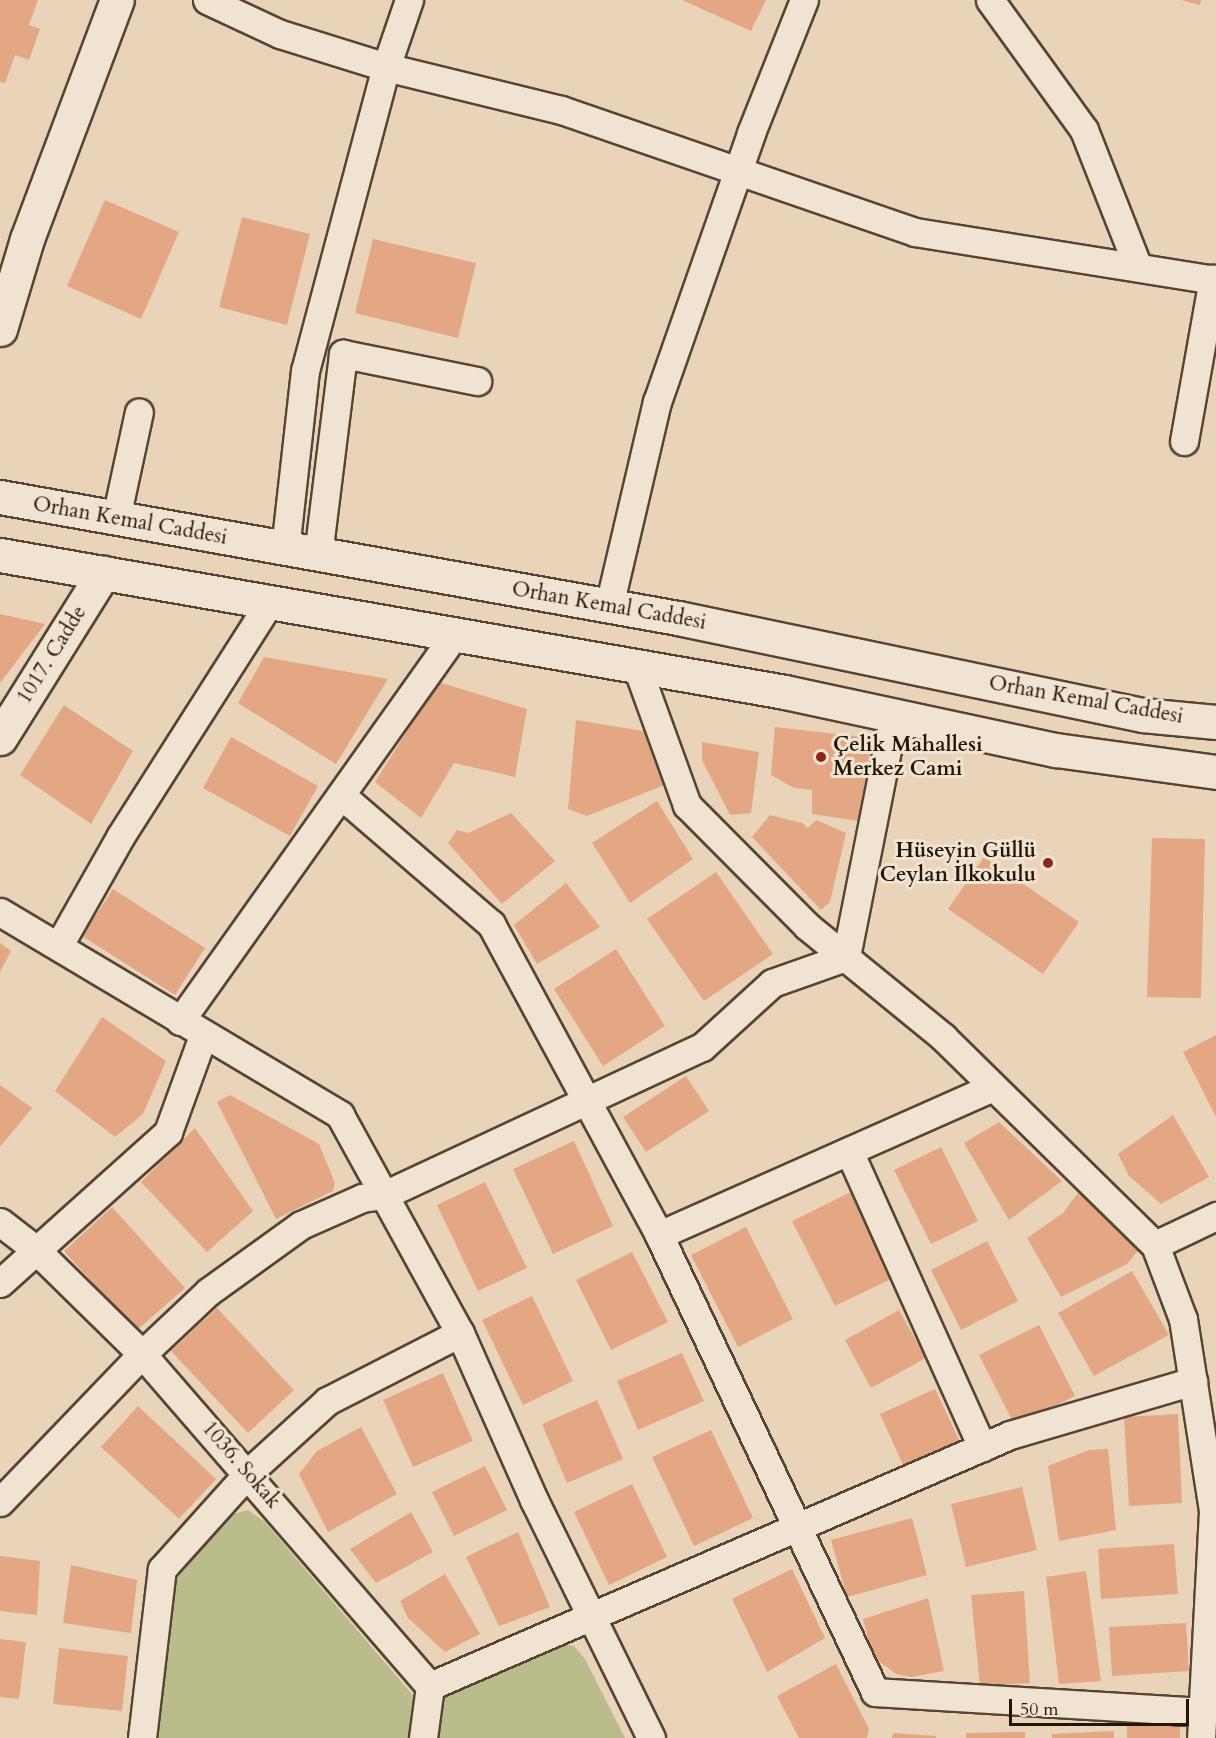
<!DOCTYPE html>
<html>
<head>
<meta charset="utf-8">
<style>
	body { margin:0 }
	#map { position:relative; width:1216px; height:1738px; overflow:hidden; background:#e9d4b9; font-family:Cardo,serif }
	div>[style] { position:absolute }
	.green>* { inset:0; background:#bbbc8c }
	.building>* { inset:0; background:#e4a784 }
	.roads { filter:drop-shadow(2px 0 #544632) drop-shadow(-2px 0 #544632) drop-shadow(0 2px #544632) drop-shadow(0 -2px #544632) }
	.street>* { height:27px; margin:-13.5px; padding:0 13.5px; transform-origin:13.5px; border-radius:13.5px; background:#f1e3d2 }
	.secondary>* { height:33px; margin:-16.5px; padding:0 16.5px; transform-origin:16.5px; border-radius:16.5px; background:#f1e3d2 }
	.dots>* { width:16px; height:16px; translate:-50% -50%; box-sizing:border-box; border:3px solid #f1e3d2; border-radius:50% }
	span { translate:-50% -50%; white-space:nowrap; text-align:center; line-height:1.15; -webkit-text-stroke:6px #f1e3d2; paint-order:stroke }
	.street-label { font-size:21px; color:#221605 }
	.poi-label { font-size:21px; color:#221605; font-weight:700 }
	.left { translate:0 -50%; text-align:left }
	.right { translate:-100% -50%; text-align:right }
	.scale { position:absolute; left:1009px; top:1699px; width:180px; height:27px; box-sizing:border-box; border:3px solid #221605; border-top:0; padding-left:8px; font-size:18px; line-height:21px; white-space:nowrap; color:#221605; -webkit-text-stroke:4px #f1e3d2; paint-order:stroke }
</style>
</head>
<body>
<div id="map">
	<div class="green">
		<i style="clip-path:polygon(248px 1510px,265px 1522px,416px 1699px,411px 1738px,155px 1738px,176px 1580px,230px 1515px)"></i>
		<i style="clip-path:polygon(563px 1644px,574px 1646px,585px 1659px,625px 1738px,435px 1738px,440px 1699px)"></i>
	</div>
	<div class="building">
		<i style="clip-path:polygon(0 0,38px 0,29px 25px,40px 29px,29px 60px,15px 55px,5px 83px,0 82px)"></i>
		<i style="clip-path:polygon(682px 0,766px 0,751px 31px)"></i>
		<i style="clip-path:polygon(1181px 0,1201px 0,1200px 5px)"></i>
		<i style="clip-path:polygon(105px 200px,179px 232px,141px 319px,67px 286px)"></i>
		<i style="clip-path:polygon(242px 217px,310px 234px,287px 325px,219px 307px)"></i>
		<i style="clip-path:polygon(373px 239px,476px 263px,458px 338px,355px 313px)"></i>
		<i style="clip-path:polygon(0 614px,45px 624px,0 683px)"></i>
		<i style="clip-path:polygon(264px 657px,388px 679px,336px 764px,238px 703px)"></i>
		<i style="clip-path:polygon(438px 682px,527px 709px,515px 777px,454px 763px,421px 818px,375px 782px)"></i>
		<i style="clip-path:polygon(64px 705px,133px 751px,91px 824px,20px 775px)"></i>
		<i style="clip-path:polygon(576px 720px,649px 732px,667px 784px,587px 816px,568px 809px)"></i>
		<i style="clip-path:polygon(775px 727px,872px 738px,859px 821px,812px 814px,812px 790px,794px 788px,771px 775px)"></i>
		<i style="clip-path:polygon(231px 737px,318px 786px,290px 836px,203px 788px)"></i>
		<i style="clip-path:polygon(702px 742px,759px 752px,751px 813px,730px 815px,702px 760px)"></i>
		<i style="clip-path:polygon(657px 801px,693px 859px,630px 903px,592px 843px)"></i>
		<i style="clip-path:polygon(511px 813px,555px 861px,502px 904px,448px 843px,457px 830px,468px 833px)"></i>
		<i style="clip-path:polygon(770px 815px,802px 823px,808px 828px,816px 820px,846px 833px,830px 902px,821px 910px,752px 837px)"></i>
		<i style="clip-path:polygon(1152px 838px,1205px 839px,1201px 998px,1147px 997px)"></i>
		<i style="clip-path:polygon(984px 857px,1079px 922px,1043px 974px,948px 909px)"></i>
		<i style="clip-path:polygon(716px 872px,773px 954px,704px 1001px,647px 919px)"></i>
		<i style="clip-path:polygon(566px 883px,600px 927px,537px 964px,514px 925px)"></i>
		<i style="clip-path:polygon(113px 889px,205px 948px,175px 995px,82px 936px)"></i>
		<i style="clip-path:polygon(0 943px,11px 951px,0 972px)"></i>
		<i style="clip-path:polygon(616px 949px,665px 1026px,603px 1066px,554px 989px)"></i>
		<i style="clip-path:polygon(102px 1017px,166px 1061px,143px 1114px,115px 1137px,55px 1091px)"></i>
		<i style="clip-path:polygon(1216px 1035px,1216px 1117px,1183px 1052px)"></i>
		<i style="clip-path:polygon(686px 1076px,709px 1111px,646px 1152px,623px 1117px)"></i>
		<i style="clip-path:polygon(0 1085px,32px 1108px,0 1147px)"></i>
		<i style="clip-path:polygon(230px 1095px,319px 1144px,335px 1183px,333px 1191px,276px 1219px,217px 1102px)"></i>
		<i style="clip-path:polygon(1173px 1115px,1209px 1177px,1161px 1204px,1129px 1176px,1118px 1154px)"></i>
		<i style="clip-path:polygon(999px 1122px,1062px 1181px,1009px 1220px,964px 1143px)"></i>
		<i style="clip-path:polygon(195px 1128px,253px 1211px,207px 1252px,141px 1182px)"></i>
		<i style="clip-path:polygon(574px 1141px,613px 1226px,553px 1254px,513px 1169px)"></i>
		<i style="clip-path:polygon(941px 1147px,978px 1221px,931px 1244px,894px 1170px)"></i>
		<i style="clip-path:polygon(485px 1182px,527px 1268px,478px 1291px,437px 1205px)"></i>
		<i style="clip-path:polygon(851px 1192px,893px 1278px,835px 1306px,792px 1221px)"></i>
		<i style="clip-path:polygon(1078px 1193px,1140px 1248px,1127px 1264px,1061px 1297px,1027px 1238px,1063px 1213px)"></i>
		<i style="clip-path:polygon(112px 1207px,185px 1288px,136px 1331px,64px 1251px)"></i>
		<i style="clip-path:polygon(746px 1227px,793px 1319px,738px 1347px,691px 1255px)"></i>
		<i style="clip-path:polygon(987px 1241px,1018px 1301px,961px 1330px,931px 1270px)"></i>
		<i style="clip-path:polygon(632px 1252px,668px 1322px,611px 1350px,576px 1280px)"></i>
		<i style="clip-path:polygon(1132px 1271px,1169px 1335px,1094px 1376px,1058px 1313px)"></i>
		<i style="clip-path:polygon(532px 1296px,573px 1381px,523px 1405px,482px 1320px)"></i>
		<i style="clip-path:polygon(217px 1308px,294px 1390px,248px 1433px,171px 1351px)"></i>
		<i style="clip-path:polygon(899px 1310px,926px 1358px,871px 1388px,845px 1340px)"></i>
		<i style="clip-path:polygon(1039px 1325px,1075px 1396px,1015px 1426px,979px 1355px)"></i>
		<i style="clip-path:polygon(682px 1353px,704px 1401px,638px 1430px,617px 1381px)"></i>
		<i style="clip-path:polygon(443px 1373px,473px 1441px,413px 1467px,383px 1400px)"></i>
		<i style="clip-path:polygon(935px 1389px,964px 1450px,908px 1476px,880px 1414px)"></i>
		<i style="clip-path:polygon(597px 1400px,623px 1459px,567px 1483px,542px 1424px)"></i>
		<i style="clip-path:polygon(138px 1406px,216px 1479px,179px 1519px,101px 1447px)"></i>
		<i style="clip-path:polygon(1178px 1414px,1182px 1503px,1129px 1506px,1124px 1417px)"></i>
		<i style="clip-path:polygon(361px 1427px,397px 1494px,328px 1532px,299px 1474px,317px 1451px)"></i>
		<i style="clip-path:polygon(711px 1430px,753px 1518px,694px 1546px,652px 1457px)"></i>
		<i style="clip-path:polygon(1108px 1449px,1116px 1530px,1059px 1541px,1048px 1466px,1089px 1450px)"></i>
		<i style="clip-path:polygon(485px 1466px,507px 1510px,454px 1536px,432px 1492px)"></i>
		<i style="clip-path:polygon(632px 1484px,667px 1557px,609px 1585px,574px 1512px)"></i>
		<i style="clip-path:polygon(1022px 1487px,1037px 1550px,966px 1567px,951px 1504px)"></i>
		<i style="clip-path:polygon(411px 1512px,433px 1552px,376px 1583px,350px 1549px)"></i>
		<i style="clip-path:polygon(912px 1518px,927px 1575px,847px 1597px,831px 1540px)"></i>
		<i style="clip-path:polygon(518px 1532px,550px 1607px,499px 1626px,466px 1557px)"></i>
		<i style="clip-path:polygon(1174px 1544px,1178px 1594px,1101px 1599px,1098px 1549px)"></i>
		<i style="clip-path:polygon(0 1556px,40px 1561px,37px 1615px,0 1611px)"></i>
		<i style="clip-path:polygon(71px 1565px,137px 1580px,131px 1633px,63px 1623px)"></i>
		<i style="clip-path:polygon(792px 1569px,825px 1638px,767px 1672px,732px 1599px)"></i>
		<i style="clip-path:polygon(1086px 1571px,1101px 1681px,1059px 1684px,1046px 1577px)"></i>
		<i style="clip-path:polygon(445px 1574px,480px 1634px,445px 1652px,408px 1618px,400px 1601px)"></i>
		<i style="clip-path:polygon(1024px 1591px,1030px 1683px,980px 1686px,971px 1595px)"></i>
		<i style="clip-path:polygon(928px 1598px,944px 1671px,911px 1677px,896px 1674px,873px 1657px,863px 1619px)"></i>
		<i style="clip-path:polygon(1186px 1623px,1189px 1671px,1112px 1676px,1109px 1627px)"></i>
		<i style="clip-path:polygon(0 1639px,26px 1642px,19px 1699px,0 1697px)"></i>
		<i style="clip-path:polygon(59px 1648px,128px 1656px,122px 1711px,53px 1704px)"></i>
		<i style="clip-path:polygon(836px 1664px,869px 1729px,867px 1738px,799px 1738px,777px 1696px)"></i>
		<i style="clip-path:polygon(1127px 1721px,1180px 1722px,1180px 1738px,1127px 1738px)"></i>
		<i style="clip-path:polygon(1114px 1731px,1114px 1738px,1052px 1738px,1051px 1734px)"></i>
		<i style="clip-path:polygon(1025px 1732px,1025px 1738px,966px 1738px,966px 1733px)"></i>
		<i style="clip-path:polygon(893px 1733px,936px 1736px,936px 1738px,892px 1738px)"></i>
	</div>
	<div class="roads">
		<div class="street">
			<i style="left:207px;top:0;width:81px;rotate:25deg"></i>
			<i style="left:280px;top:34px;width:111px;rotate:17.3deg"></i>
			<i style="left:386px;top:67px;width:180px;rotate:13.8deg"></i>
			<i style="left:561px;top:110px;width:374px;rotate:19deg"></i>
			<i style="left:915px;top:232px;width:305px;rotate:9.1deg"></i>
			<i style="left:990px;top:0;width:160px;rotate:54.1deg"></i>
			<i style="left:1084px;top:130px;width:147px;rotate:68.5deg"></i>
			<i style="left:1184px;top:441px;width:165px;rotate:-79.9deg"></i>
			<i style="left:116px;top:518px;width:108px;rotate:-77.8deg"></i>
			<i style="left:285px;top:549px;width:179px;rotate:-83.6deg"></i>
			<i style="left:305px;top:371px;width:315px;rotate:-75.1deg"></i>
			<i style="left:386px;top:67px;width:71px;rotate:-71.1deg"></i>
			<i style="left:318px;top:555px;width:203px;rotate:-82.9deg"></i>
			<i style="left:343px;top:354px;width:137px;rotate:11.4deg"></i>
			<i style="left:609px;top:606px;width:210px;rotate:-76.8deg"></i>
			<i style="left:657px;top:402px;width:285px;rotate:-70.7deg"></i>
			<i style="left:751px;top:133px;width:143px;rotate:-68.3deg"></i>
			<i style="left:637px;top:667px;width:147px;rotate:70.1deg"></i>
			<i style="left:687px;top:805px;width:170px;rotate:45.2deg"></i>
			<i style="left:807px;top:926px;width:176px;rotate:39.2deg"></i>
			<i style="left:943px;top:1037px;width:297px;rotate:44.5deg"></i>
			<i style="left:1155px;top:1245px;width:79px;rotate:69.3deg"></i>
			<i style="left:1183px;top:1319px;width:194px;rotate:81.1deg"></i>
			<i style="left:1213px;top:1511px;width:227px;rotate:93deg"></i>
			<i style="left:341px;top:795px;width:198px;rotate:40.7deg"></i>
			<i style="left:491px;top:924px;width:353px;rotate:61.6deg"></i>
			<i style="left:659px;top:1235px;width:505px;rotate:64.7deg"></i>
			<i style="left:875px;top:1692px;width:328px;rotate:3.5deg"></i>
			<i style="left:0;top:912px;width:396px;rotate:30.8deg"></i>
			<i style="left:340px;top:1115px;width:249px;rotate:61.2deg"></i>
			<i style="left:460px;top:1333px;width:183px;rotate:66.1deg"></i>
			<i style="left:534px;top:1500px;width:265px;rotate:63.8deg"></i>
			<i style="left:59px;top:945px;width:124px;rotate:-60.5deg"></i>
			<i style="left:120px;top:837px;width:277px;rotate:-57.5deg"></i>
			<i style="left:180px;top:1021px;width:473px;rotate:-54.6deg"></i>
			<i style="left:849px;top:1151px;width:325px;rotate:65.8deg"></i>
			<i style="left:0;top:1222px;width:44px;rotate:37.6deg"></i>
			<i style="left:35px;top:1249px;width:150px;rotate:44.5deg"></i>
			<i style="left:142px;top:1354px;width:440px;rotate:49.1deg"></i>
			<i style="left:430px;top:1686px;width:52px;rotate:97.7deg"></i>
			<i style="left:659px;top:1235px;width:365px;rotate:-23.9deg"></i>
			<i style="left:1155px;top:1245px;width:68px;rotate:-25.4deg"></i>
			<i style="left:0;top:1283px;width:226px;rotate:-41.9deg"></i>
			<i style="left:168px;top:1132px;width:102px;rotate:-70deg"></i>
			<i style="left:0;top:1502px;width:198px;rotate:-46.2deg"></i>
			<i style="left:137px;top:1359px;width:98px;rotate:-43.3deg"></i>
			<i style="left:208px;top:1292px;width:115px;rotate:-35.8deg"></i>
			<i style="left:301px;top:1225px;width:67px;rotate:-23.9deg"></i>
			<i style="left:362px;top:1198px;width:22px;rotate:-8deg"></i>
			<i style="left:384px;top:1195px;width:351px;rotate:-25deg"></i>
			<i style="left:702px;top:1047px;width:95px;rotate:-42.4deg"></i>
			<i style="left:772px;top:983px;width:78px;rotate:-19.4deg"></i>
			<i style="left:846px;top:957px;width:247px;rotate:-78.8deg"></i>
			<i style="left:430px;top:1686px;width:632px;rotate:-23.4deg"></i>
			<i style="left:1010px;top:1435px;width:191px;rotate:-16.4deg"></i>
			<i style="left:142px;top:1738px;width:170px;rotate:-83.3deg"></i>
			<i style="left:162px;top:1569px;width:129px;rotate:-48.1deg"></i>
			<i style="left:248px;top:1473px;width:107px;rotate:-42.3deg"></i>
			<i style="left:327px;top:1401px;width:149px;rotate:-27.1deg"></i>
		</div>
		<div class="secondary">
			<i style="left:0;top:329px;width:94px;rotate:-73.3deg"></i>
			<i style="left:27px;top:239px;width:255px;rotate:-69.4deg"></i>
			<i style="left:0;top:497px;width:689px;rotate:10.12deg"></i>
			<i style="left:678px;top:618px;width:475px;rotate:11.8deg"></i>
			<i style="left:1143px;top:715px;width:73px;rotate:5.5deg"></i>
			<i style="left:0;top:555px;width:797px;rotate:9.9deg"></i>
			<i style="left:785px;top:692px;width:277px;rotate:12.1deg"></i>
			<i style="left:1056px;top:750px;width:162px;rotate:7.8deg"></i>
			<i style="left:0;top:738px;width:195px;rotate:-58deg"></i>
		</div>
	</div>
	<div class="dots">
		<i style="left:821px;top:757px;background:#8f2418"></i>
		<i style="left:1048px;top:863px;background:#8f2418"></i>
	</div>
	<div class="street-label">
		<span style="left:130px;top:521px;rotate:10deg">Orhan Kemal Caddesi</span>
		<span style="left:609px;top:606px;rotate:10deg">Orhan Kemal Caddesi</span>
		<span style="left:52px;top:655px;rotate:-58deg">1017. Cadde</span>
		<span style="left:1086px;top:700px;rotate:10deg">Orhan Kemal Caddesi</span>
		<span style="left:241px;top:1465px;rotate:49deg">1036. Sokak</span>
	</div>
	<div class="poi-label">
		<span class="left" style="left:833px;top:757px">Çelik Mahallesi<br>Merkez Cami</span>
		<span class="right" style="left:1036px;top:863px">Hüseyin Güllü<br>Ceylan İlkokulu</span>
	</div>
	<div class="scale">50 m</div>
</div>
</body>
</html>
